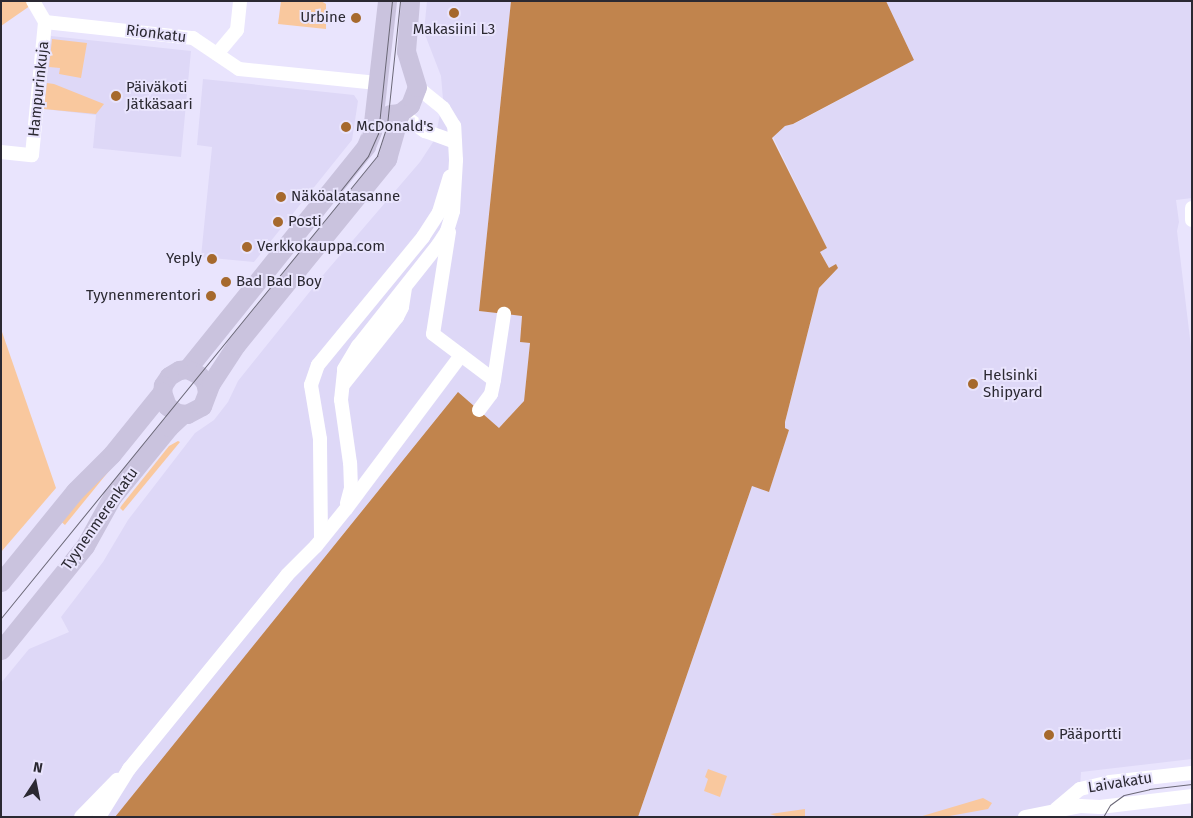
<!DOCTYPE html>
<html>
<head>
<meta charset="utf-8">
<style>
	body { margin:0 }
	#map { position:relative; width:1193px; height:818px; overflow:hidden; background:#e9e4fd; font-family:"Fira Sans",sans-serif }
	div>[style] { position:absolute }
	.built>* { inset:0; background:#ded8f7 }
	.green>* { inset:0; background:#f9c89e }
	.water>* { inset:0; background:#c1844d }
	.street>* { height:14px; margin:-7px; padding:0 7px; transform-origin:7px; border-radius:7px; background:#fff }
	.secondary>* { height:19px; margin:-9.5px; padding:0 9.5px; transform-origin:9.5px; border-radius:9.5px; background:#cac3de }
	.tram>* { height:1px; margin:-0.5px; padding:0 0.5px; transform-origin:0.5px; border-radius:0.5px; background:#6a6776 }
	.dots>* { width:14px; height:14px; translate:-50% -50%; box-sizing:border-box; border:2px solid #e9e4fd; border-radius:50% }
	span { translate:-50% -50%; white-space:nowrap; text-align:center; line-height:1.15; -webkit-text-stroke:4px #e9e4fd; paint-order:stroke }
	.poi-label { font-size:15px; color:#2b2932 }
	.right { translate:-100% -50%; text-align:right }
	.left { translate:0 -50%; text-align:left }
	.street-label { font-size:15px; color:#2b2932 }
	.frame { position:absolute; inset:0; border:2px solid #2b2932; pointer-events:none }
	.north { position:absolute; left:10px; top:758px; width:50px; height:50px; -webkit-text-stroke:4px #e9e4fd; paint-order:stroke; rotate:11deg; font-size:14px; font-weight:700; line-height:20px; text-align:center; color:#2b2932 }
	.north::after { content:''; display:block; margin:auto; width:18px; height:22px; background:#2b2932; clip-path:polygon(50% 0,100% 100%,50% 72%,0 100%) }
</style>
</head>
<body>
<div id="map">
	<div class="built">
		<i style="clip-path:polygon(427px 1px,511px 1px,479px 311px,522px 315px,520px 342px,530px 343px,524px 401px,499px 428px,457px 393px,115px 817px,1px 817px,1px 683px,29px 649px,69px 632px,61px 617px,103px 562px,128px 520px,195px 433px,214px 420px,228px 402px,238px 381px,324px 274px,420px 162px,435px 139px,443px 99px,441px 76px,424px 32px)"></i>
		<i style="clip-path:polygon(886px 1px,1192px 1px,1192px 198px,1176px 200px,1179px 222px,1177px 231px,1192px 355px,1192px 759px,1081px 772px,1080px 789px,1056px 810px,1025px 817px,638px 817px,752px 486px,769px 491px,789px 430px,785px 428px,785px 422px,819px 288px,838px 268px,829px 268px,820px 252px,827px 248px,773px 137px,785px 126px,794px 124px,914px 60px)"></i>
		<i style="clip-path:polygon(51px 36px,191px 51px,181px 157px,93px 148px,96px 115px,44px 109px)"></i>
		<i style="clip-path:polygon(203px 79px,354px 95px,358px 101px,352px 140px,254px 262px,201px 257px,212px 147px,197px 145px)"></i>
	</div>
	<div class="green">
		<i style="clip-path:polygon(1px 1px,37px 1px,1px 26px)"></i>
		<i style="clip-path:polygon(281px 1px,321px 1px,326px 4px,326px 29px,278px 24px)"></i>
		<i style="clip-path:polygon(52px 39px,87px 43px,81px 78px,59px 74px,60px 68px,49px 67px)"></i>
		<i style="clip-path:polygon(47px 83px,54px 84px,104px 104px,96px 114px,44px 109px)"></i>
		<i style="clip-path:polygon(1px 329px,56px 488px,1px 552px)"></i>
		<i style="clip-path:polygon(161px 407px,65px 525px,59px 520px)"></i>
		<i style="clip-path:polygon(178px 441px,180px 442px,123px 511px,120px 508px,122px 505px,169px 446px)"></i>
		<i style="clip-path:polygon(708px 769px,727px 776px,720px 797px,704px 791px,708px 779px,705px 777px)"></i>
		<i style="clip-path:polygon(983px 798px,992px 803px,988px 809px,944px 817px,919px 817px)"></i>
		<i style="clip-path:polygon(805px 809px,805px 817px,779px 817px,770px 814px)"></i>
	</div>
	<div class="water">
		<i style="clip-path:polygon(511px 1px,886px 1px,914px 60px,793px 124px,785px 126px,772px 138px,827px 248px,820px 252px,829px 268px,836px 264px,838px 268px,819px 288px,785px 422px,785px 428px,789px 430px,769px 492px,752px 486px,638px 817px,115px 817px,458px 392px,499px 428px,524px 401px,530px 343px,520px 342px,522px 316px,479px 311px)"></i>
	</div>
	<div class="street">
		<i style="left:33px;top:1px;width:24px;rotate:60deg"></i>
		<i style="left:45px;top:22px;width:149px;rotate:6.2deg"></i>
		<i style="left:193px;top:38px;width:55px;rotate:34deg"></i>
		<i style="left:239px;top:69px;width:139px;rotate:5.8deg"></i>
		<i style="left:217px;top:54px;width:31px;rotate:-50deg"></i>
		<i style="left:237px;top:30px;width:29px;rotate:-84deg"></i>
		<i style="left:400px;top:113px;width:31px;rotate:36deg"></i>
		<i style="left:425px;top:131px;width:32px;rotate:20deg"></i>
		<i style="left:1px;top:152px;width:31px;rotate:6deg"></i>
		<i style="left:32px;top:155px;width:134px;rotate:-84.4deg"></i>
		<i style="left:1192px;top:208px;width:12px;rotate:90deg"></i>
		<i style="left:449px;top:232px;width:103px;rotate:98.9deg"></i>
		<i style="left:433px;top:334px;width:76px;rotate:37deg"></i>
		<i style="left:494px;top:380px;width:14px;rotate:102deg"></i>
		<i style="left:491px;top:394px;width:20px;rotate:127deg"></i>
		<i style="left:494px;top:380px;width:67px;rotate:-81.4deg"></i>
		<i style="left:343px;top:385px;width:87px;rotate:-51.5deg"></i>
		<i style="left:397px;top:317px;width:11px;rotate:-63deg"></i>
		<i style="left:402px;top:307px;width:18px;rotate:-81deg"></i>
		<i style="left:347px;top:503px;width:16px;rotate:-75deg"></i>
		<i style="left:351px;top:488px;width:25px;rotate:-92deg"></i>
		<i style="left:350px;top:463px;width:64px;rotate:-98.1deg"></i>
		<i style="left:341px;top:400px;width:31px;rotate:-84deg"></i>
		<i style="left:344px;top:369px;width:27px;rotate:-59deg"></i>
		<i style="left:358px;top:346px;width:129px;rotate:-51.6deg"></i>
		<i style="left:438px;top:245px;width:17px;rotate:-57deg"></i>
		<i style="left:447px;top:231px;width:21px;rotate:-73deg"></i>
		<i style="left:453px;top:211px;width:51px;rotate:-86.6deg"></i>
		<i style="left:456px;top:160px;width:34px;rotate:-93deg"></i>
		<i style="left:454px;top:126px;width:21px;rotate:-121deg"></i>
		<i style="left:443px;top:108px;width:33px;rotate:-141deg"></i>
		<i style="left:321px;top:538px;width:99px;rotate:-90.6deg"></i>
		<i style="left:320px;top:439px;width:55px;rotate:-99.5deg"></i>
		<i style="left:311px;top:385px;width:21px;rotate:-71deg"></i>
		<i style="left:318px;top:365px;width:166px;rotate:-50.6deg"></i>
		<i style="left:423px;top:237px;width:30px;rotate:-57deg"></i>
		<i style="left:439px;top:212px;width:37px;rotate:-73deg"></i>
		<i style="left:1056px;top:809px;width:31px;rotate:-40deg"></i>
		<i style="left:1080px;top:789px;width:31px;rotate:-13deg"></i>
		<i style="left:1110px;top:782px;width:82px;rotate:-6.3deg"></i>
		<i style="left:81px;top:817px;width:52px;rotate:-45.8deg"></i>
		<i style="left:99px;top:817px;width:57px;rotate:-58deg"></i>
		<i style="left:129px;top:769px;width:250px;rotate:-50.8deg"></i>
		<i style="left:287px;top:575px;width:41px;rotate:-45deg"></i>
		<i style="left:316px;top:546px;width:48px;rotate:-51deg"></i>
		<i style="left:346px;top:509px;width:192px;rotate:-53.2deg"></i>
		<i style="left:1025px;top:817px;width:56px;rotate:-11.3deg"></i>
		<i style="left:1080px;top:806px;width:20px;rotate:3deg"></i>
		<i style="left:1100px;top:807px;width:93px;rotate:-6.8deg"></i>
	</div>
	<div class="secondary">
		<i style="left:390px;top:114px;width:10px;rotate:-6deg"></i>
		<i style="left:400px;top:113px;width:13px;rotate:-39deg"></i>
		<i style="left:410px;top:105px;width:19px;rotate:-69deg"></i>
		<i style="left:417px;top:87px;width:38px;rotate:-107deg"></i>
		<i style="left:406px;top:51px;width:50px;rotate:-85.4deg"></i>
		<i style="left:187px;top:369px;width:286px;rotate:-51.2deg"></i>
		<i style="left:366px;top:146px;width:16px;rotate:-68deg"></i>
		<i style="left:372px;top:131px;width:131px;rotate:-83.4deg"></i>
		<i style="left:207px;top:392px;width:10px;rotate:-101deg"></i>
		<i style="left:205px;top:382px;width:9px;rotate:-131deg"></i>
		<i style="left:199px;top:375px;width:13px;rotate:-153deg"></i>
		<i style="left:187px;top:369px;width:8px;rotate:173deg"></i>
		<i style="left:179px;top:370px;width:12px;rotate:149deg"></i>
		<i style="left:169px;top:376px;width:11px;rotate:124deg"></i>
		<i style="left:163px;top:385px;width:7px;rotate:98deg"></i>
		<i style="left:162px;top:392px;width:15px;rotate:70deg"></i>
		<i style="left:167px;top:406px;width:12px;rotate:35deg"></i>
		<i style="left:177px;top:413px;width:10px;rotate:6deg"></i>
		<i style="left:187px;top:414px;width:17px;rotate:-28deg"></i>
		<i style="left:202px;top:406px;width:25px;rotate:-69deg"></i>
		<i style="left:211px;top:383px;width:45px;rotate:-56.7deg"></i>
		<i style="left:236px;top:345px;width:240px;rotate:-50.9deg"></i>
		<i style="left:387px;top:159px;width:48px;rotate:-74.2deg"></i>
		<i style="left:1px;top:582px;width:117px;rotate:-50.9deg"></i>
		<i style="left:75px;top:491px;width:52px;rotate:-45deg"></i>
		<i style="left:112px;top:454px;width:80px;rotate:-51.1deg"></i>
		<i style="left:1px;top:650px;width:134px;rotate:-51.1deg"></i>
		<i style="left:85px;top:546px;width:56px;rotate:-61.1deg"></i>
		<i style="left:112px;top:497px;width:90px;rotate:-50.8deg"></i>
		<i style="left:169px;top:427px;width:19px;rotate:-43deg"></i>
	</div>
	<div class="tram">
		<i style="left:337px;top:195px;width:50px;rotate:-51.5deg"></i>
		<i style="left:368px;top:156px;width:24px;rotate:-66deg"></i>
		<i style="left:378px;top:134px;width:134px;rotate:-84deg"></i>
		<i style="left:1px;top:618px;width:596px;rotate:-50.86deg"></i>
		<i style="left:377px;top:156px;width:33px;rotate:-72deg"></i>
		<i style="left:387px;top:125px;width:125px;rotate:-84deg"></i>
		<i style="left:1103px;top:817px;width:14px;rotate:-60deg"></i>
		<i style="left:1110px;top:805px;width:17px;rotate:-36deg"></i>
		<i style="left:1124px;top:795px;width:26px;rotate:-13deg"></i>
		<i style="left:1149px;top:789px;width:43px;rotate:-6.6deg"></i>
	</div>
	<div class="dots">
		<i style="left:454px;top:13px;background:#a6692d"></i>
		<i style="left:356px;top:18px;background:#a6692d"></i>
		<i style="left:116px;top:96px;background:#a6692d"></i>
		<i style="left:346px;top:127px;background:#a6692d"></i>
		<i style="left:281px;top:197px;background:#a6692d"></i>
		<i style="left:278px;top:222px;background:#a6692d"></i>
		<i style="left:247px;top:247px;background:#a6692d"></i>
		<i style="left:212px;top:259px;background:#a6692d"></i>
		<i style="left:226px;top:282px;background:#a6692d"></i>
		<i style="left:211px;top:296px;background:#a6692d"></i>
		<i style="left:973px;top:384px;background:#a6692d"></i>
		<i style="left:1049px;top:735px;background:#a6692d"></i>
	</div>
	<div class="poi-label">
		<span class="right" style="left:346px;top:18px">Urbine</span>
		<span style="left:454px;top:30px">Makasiini L3</span>
		<span class="left" style="left:126px;top:96px">Päiväkoti<br>Jätkäsaari</span>
		<span class="left" style="left:356px;top:127px">McDonald's</span>
		<span class="left" style="left:291px;top:197px">Näköalatasanne</span>
		<span class="left" style="left:288px;top:222px">Posti</span>
		<span class="left" style="left:257px;top:247px">Verkkokauppa.com</span>
		<span class="right" style="left:202px;top:259px">Yeply</span>
		<span class="left" style="left:236px;top:282px">Bad Bad Boy</span>
		<span class="right" style="left:201px;top:296px">Tyynenmerentori</span>
		<span class="left" style="left:983px;top:384px">Helsinki<br>Shipyard</span>
		<span class="left" style="left:1059px;top:735px">Pääportti</span>
	</div>
	<div class="street-label">
		<span style="left:156px;top:34px;rotate:7deg">Rionkatu</span>
		<span style="left:39px;top:89px;rotate:-84deg">Hampurinkuja</span>
		<span style="left:100px;top:519px;rotate:-55deg">Tyynenmerenkatu</span>
		<span style="left:1120px;top:783px;rotate:-9deg">Laivakatu</span>
	</div>
	<div class="frame"></div>
	<div class="north">N</div>
</div>
</body>
</html>
